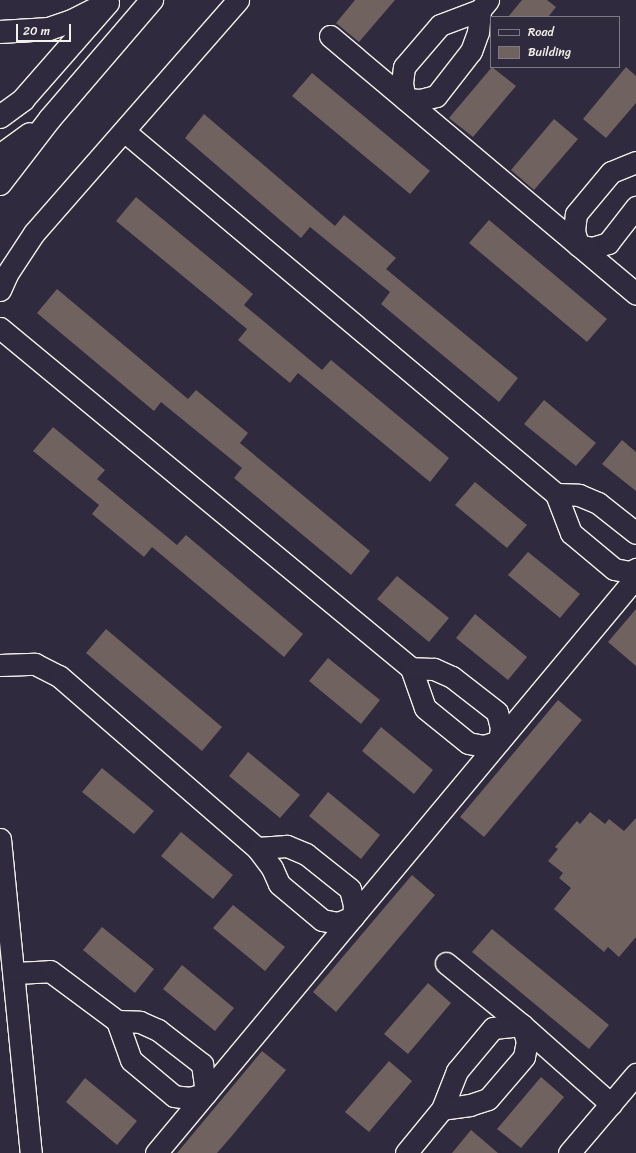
<!DOCTYPE html>
<html>
<head>
<meta charset="utf-8">
<style>
	body { margin:0 }
	#map { position:relative; width:636px; height:1153px; overflow:hidden; background:#2f2a3d; font-family:Sriracha,sans-serif }
	div>[style] { position:absolute }
	.building>* { inset:0; background:#70625e }
	.roads { filter:drop-shadow(1px 0 #f4f1e8) drop-shadow(-1px 0 #f4f1e8) drop-shadow(0 1px #f4f1e8) drop-shadow(0 -1px #f4f1e8) }
	.street>* { height:21px; margin:-10.5px; padding:0 10.5px; transform-origin:10.5px; border-radius:10.5px; background:#2f2a3d }
	.secondary>* { height:22px; margin:-11px; padding:0 11px; transform-origin:11px; border-radius:11px; background:#2f2a3d }
	span { translate:-50% -50%; white-space:nowrap; text-align:center; line-height:1.15; -webkit-text-stroke:3.5px #2f2a3d; paint-order:stroke }
	.legend { position:absolute; left:490px; top:16px; width:130px; height:52px; box-sizing:border-box; background:#2f2a3d; border:1px solid #7e7a81; margin:0; padding:5px 7px; list-style:none; font-size:12px; color:#f4f1e8 }
	.legend li { display:flex; align-items:center; gap:8px; height:20px }
	.legend b { width:20px; border:1px solid #7e7a81 }
	.scale { position:absolute; left:16px; top:24px; width:55px; height:18px; box-sizing:border-box; border:2px solid #f4f1e8; border-top:0; padding-left:5px; font-size:12px; line-height:14px; white-space:nowrap; color:#f4f1e8; -webkit-text-stroke:3px #2f2a3d; paint-order:stroke }
</style>
</head>
<body>
<div id="map">
	<div class="building">
		<i style="clip-path:polygon(355px 0,395px 0,359px 42px,336px 23px)"></i>
		<i style="clip-path:polygon(522px 0,547px 0,556px 7px,548px 17px,508px 17px)"></i>
		<i style="clip-path:polygon(492px 67px,516px 86px,473px 137px,449px 118px)"></i>
		<i style="clip-path:polygon(626px 67px,636px 76px,636px 103px,606px 138px,583px 119px)"></i>
		<i style="clip-path:polygon(312px 73px,430px 171px,410px 194px,292px 96px)"></i>
		<i style="clip-path:polygon(204px 114px,335px 226px,344px 215px,396px 258px,386px 269px,518px 378px,499px 402px,381px 304px,390px 292px,310px 227px,301px 238px,185px 138px)"></i>
		<i style="clip-path:polygon(554px 119px,578px 139px,534px 190px,511px 170px)"></i>
		<i style="clip-path:polygon(136px 197px,253px 294px,244px 305px,322px 370px,331px 360px,449px 458px,430px 482px,298px 373px,290px 383px,238px 340px,247px 329px,116px 221px)"></i>
		<i style="clip-path:polygon(489px 220px,607px 319px,587px 342px,469px 243px)"></i>
		<i style="clip-path:polygon(57px 289px,188px 399px,196px 390px,248px 433px,240px 443px,370px 551px,351px 575px,234px 478px,242px 468px,161px 402px,154px 411px,37px 313px)"></i>
		<i style="clip-path:polygon(544px 400px,596px 443px,576px 466px,524px 424px)"></i>
		<i style="clip-path:polygon(53px 427px,105px 470px,97px 479px,177px 545px,186px 535px,303px 634px,284px 657px,152px 547px,144px 557px,92px 514px,99px 505px,33px 451px)"></i>
		<i style="clip-path:polygon(622px 440px,636px 452px,636px 491px,602px 464px)"></i>
		<i style="clip-path:polygon(475px 482px,527px 525px,507px 548px,455px 505px)"></i>
		<i style="clip-path:polygon(528px 552px,580px 594px,560px 618px,508px 575px)"></i>
		<i style="clip-path:polygon(397px 576px,449px 618px,429px 642px,377px 599px)"></i>
		<i style="clip-path:polygon(636px 609px,636px 666px,608px 642px)"></i>
		<i style="clip-path:polygon(475px 614px,527px 657px,508px 680px,456px 638px)"></i>
		<i style="clip-path:polygon(106px 629px,222px 727px,202px 751px,86px 653px)"></i>
		<i style="clip-path:polygon(328px 658px,380px 700px,361px 724px,309px 681px)"></i>
		<i style="clip-path:polygon(558px 700px,582px 720px,484px 837px,460px 817px)"></i>
		<i style="clip-path:polygon(381px 727px,433px 770px,414px 794px,362px 751px)"></i>
		<i style="clip-path:polygon(248px 752px,300px 795px,280px 818px,229px 776px)"></i>
		<i style="clip-path:polygon(102px 768px,154px 811px,134px 834px,82px 792px)"></i>
		<i style="clip-path:polygon(328px 792px,380px 835px,361px 859px,309px 816px)"></i>
		<i style="clip-path:polygon(590px 812px,605px 824px,609px 819px,624px 831px,636px 818px,636px 937px,619px 957px,608px 947px,604px 952px,554px 909px,571px 888px,559px 878px,563px 873px,548px 861px,558px 849px,555px 847px,577px 821px,580px 824px)"></i>
		<i style="clip-path:polygon(181px 832px,233px 875px,213px 899px,161px 856px)"></i>
		<i style="clip-path:polygon(412px 875px,435px 895px,336px 1012px,313px 992px)"></i>
		<i style="clip-path:polygon(233px 905px,285px 947px,265px 971px,213px 928px)"></i>
		<i style="clip-path:polygon(102px 927px,154px 969px,135px 993px,83px 950px)"></i>
		<i style="clip-path:polygon(492px 929px,609px 1025px,589px 1049px,472px 952px)"></i>
		<i style="clip-path:polygon(182px 965px,234px 1008px,215px 1031px,163px 989px)"></i>
		<i style="clip-path:polygon(428px 983px,451px 1003px,408px 1054px,384px 1034px)"></i>
		<i style="clip-path:polygon(262px 1051px,286px 1070px,231px 1137px,217px 1153px,177px 1153px)"></i>
		<i style="clip-path:polygon(389px 1061px,412px 1081px,369px 1132px,345px 1112px)"></i>
		<i style="clip-path:polygon(541px 1077px,564px 1097px,521px 1148px,497px 1129px)"></i>
		<i style="clip-path:polygon(85px 1078px,137px 1121px,117px 1145px,66px 1102px)"></i>
		<i style="clip-path:polygon(471px 1130px,498px 1153px,452px 1153px)"></i>
	</div>
	<div class="roads">
		<div class="street">
			<i style="left:480px;top:10px;width:22px;rotate:95deg"></i>
			<i style="left:478px;top:32px;width:20px;rotate:110deg"></i>
			<i style="left:471px;top:51px;width:57px;rotate:127.9deg"></i>
			<i style="left:436px;top:96px;width:16px;rotate:166deg"></i>
			<i style="left:420px;top:100px;width:15px;rotate:-176deg"></i>
			<i style="left:405px;top:99px;width:16px;rotate:-101deg"></i>
			<i style="left:402px;top:83px;width:16px;rotate:-83deg"></i>
			<i style="left:404px;top:67px;width:55px;rotate:-49.4deg"></i>
			<i style="left:440px;top:25px;width:43px;rotate:-20.6deg"></i>
			<i style="left:480px;top:10px;width:13px;rotate:-51deg"></i>
			<i style="left:330px;top:36px;width:400px;rotate:40.1deg"></i>
			<i style="left:124px;top:131px;width:564px;rotate:40.04deg"></i>
			<i style="left:556px;top:494px;width:42px;rotate:69deg"></i>
			<i style="left:571px;top:533px;width:56px;rotate:39.9deg"></i>
			<i style="left:614px;top:569px;width:16px;rotate:11deg"></i>
			<i style="left:630px;top:572px;width:7px;rotate:-27deg"></i>
			<i style="left:636px;top:162px;width:27px;rotate:158deg"></i>
			<i style="left:611px;top:172px;width:55px;rotate:129.8deg"></i>
			<i style="left:576px;top:214px;width:17px;rotate:97deg"></i>
			<i style="left:574px;top:231px;width:15px;rotate:74deg"></i>
			<i style="left:578px;top:245px;width:14px;rotate:12deg"></i>
			<i style="left:592px;top:248px;width:17px;rotate:-17deg"></i>
			<i style="left:608px;top:243px;width:46px;rotate:-52.1deg"></i>
			<i style="left:0;top:290px;width:17px;rotate:-66deg"></i>
			<i style="left:7px;top:274px;width:49px;rotate:-56.6deg"></i>
			<i style="left:34px;top:233px;width:310px;rotate:-48.8deg"></i>
			<i style="left:0;top:328px;width:533px;rotate:39.6deg"></i>
			<i style="left:411px;top:668px;width:42px;rotate:70.7deg"></i>
			<i style="left:425px;top:708px;width:55px;rotate:39.1deg"></i>
			<i style="left:468px;top:743px;width:16px;rotate:11deg"></i>
			<i style="left:484px;top:746px;width:16px;rotate:-18deg"></i>
			<i style="left:499px;top:741px;width:13px;rotate:-81deg"></i>
			<i style="left:501px;top:728px;width:16px;rotate:-104deg"></i>
			<i style="left:497px;top:712px;width:57px;rotate:-142.1deg"></i>
			<i style="left:452px;top:677px;width:20px;rotate:-156deg"></i>
			<i style="left:434px;top:669px;width:23px;rotate:-178deg"></i>
			<i style="left:556px;top:494px;width:23px;rotate:2deg"></i>
			<i style="left:579px;top:495px;width:21px;rotate:23deg"></i>
			<i style="left:598px;top:503px;width:48px;rotate:38.3deg"></i>
			<i style="left:0;top:665px;width:35px;rotate:-2deg"></i>
			<i style="left:35px;top:664px;width:27px;rotate:27deg"></i>
			<i style="left:59px;top:676px;width:262px;rotate:41deg"></i>
			<i style="left:257px;top:848px;width:25px;rotate:53deg"></i>
			<i style="left:272px;top:868px;width:17px;rotate:66deg"></i>
			<i style="left:279px;top:884px;width:56px;rotate:39.9deg"></i>
			<i style="left:322px;top:920px;width:16px;rotate:11deg"></i>
			<i style="left:338px;top:923px;width:16px;rotate:-22deg"></i>
			<i style="left:353px;top:917px;width:12px;rotate:-85deg"></i>
			<i style="left:354px;top:905px;width:16px;rotate:-104deg"></i>
			<i style="left:350px;top:889px;width:56px;rotate:-141.5deg"></i>
			<i style="left:306px;top:854px;width:21px;rotate:-157deg"></i>
			<i style="left:287px;top:846px;width:30px;rotate:176deg"></i>
			<i style="left:0;top:839px;width:316px;rotate:84.4deg"></i>
			<i style="left:446px;top:963px;width:98px;rotate:39.2deg"></i>
			<i style="left:522px;top:1025px;width:119px;rotate:41.6deg"></i>
			<i style="left:15px;top:973px;width:35px;rotate:-3deg"></i>
			<i style="left:50px;top:971px;width:84px;rotate:36.7deg"></i>
			<i style="left:117px;top:1021px;width:23px;rotate:2deg"></i>
			<i style="left:140px;top:1022px;width:20px;rotate:24deg"></i>
			<i style="left:158px;top:1030px;width:56px;rotate:37.7deg"></i>
			<i style="left:202px;top:1064px;width:29px;rotate:82deg"></i>
			<i style="left:206px;top:1093px;width:17px;rotate:163deg"></i>
			<i style="left:190px;top:1098px;width:16px;rotate:-173deg"></i>
			<i style="left:174px;top:1096px;width:56px;rotate:-140.1deg"></i>
			<i style="left:131px;top:1060px;width:41px;rotate:-109.7deg"></i>
			<i style="left:156px;top:1153px;width:750px;rotate:-50.19deg"></i>
			<i style="left:406px;top:1153px;width:57px;rotate:-50.7deg"></i>
			<i style="left:442px;top:1109px;width:41px;rotate:-68.5deg"></i>
			<i style="left:457px;top:1071px;width:56px;rotate:-50.1deg"></i>
			<i style="left:493px;top:1028px;width:29px;rotate:-6deg"></i>
			<i style="left:522px;top:1025px;width:17px;rotate:73deg"></i>
			<i style="left:527px;top:1041px;width:16px;rotate:101deg"></i>
			<i style="left:524px;top:1057px;width:55px;rotate:130.6deg"></i>
			<i style="left:488px;top:1099px;width:19px;rotate:162deg"></i>
			<i style="left:470px;top:1105px;width:28px;rotate:172deg"></i>
			<i style="left:569px;top:1153px;width:104px;rotate:-49.7deg"></i>
		</div>
		<div class="secondary">
			<i style="left:0;top:32px;width:49px;rotate:-3.5deg"></i>
			<i style="left:49px;top:29px;width:24px;rotate:-19deg"></i>
			<i style="left:72px;top:21px;width:31px;rotate:-27deg"></i>
			<i style="left:0;top:117px;width:29px;rotate:-36deg"></i>
			<i style="left:23px;top:100px;width:129px;rotate:-48.8deg"></i>
			<i style="left:0;top:156px;width:37px;rotate:-36deg"></i>
			<i style="left:0;top:184px;width:82px;rotate:-52.4deg"></i>
			<i style="left:50px;top:119px;width:157px;rotate:-49.4deg"></i>
		</div>
	</div>
	<ul class="legend">
	<li><b style="height:5px;background:#2f2a3d"></b>Road</li>
	<li><b style="height:11px;background:#70625e"></b>Building</li>
	</ul>
	<div class="scale">20 m</div>
</div>
</body>
</html>
